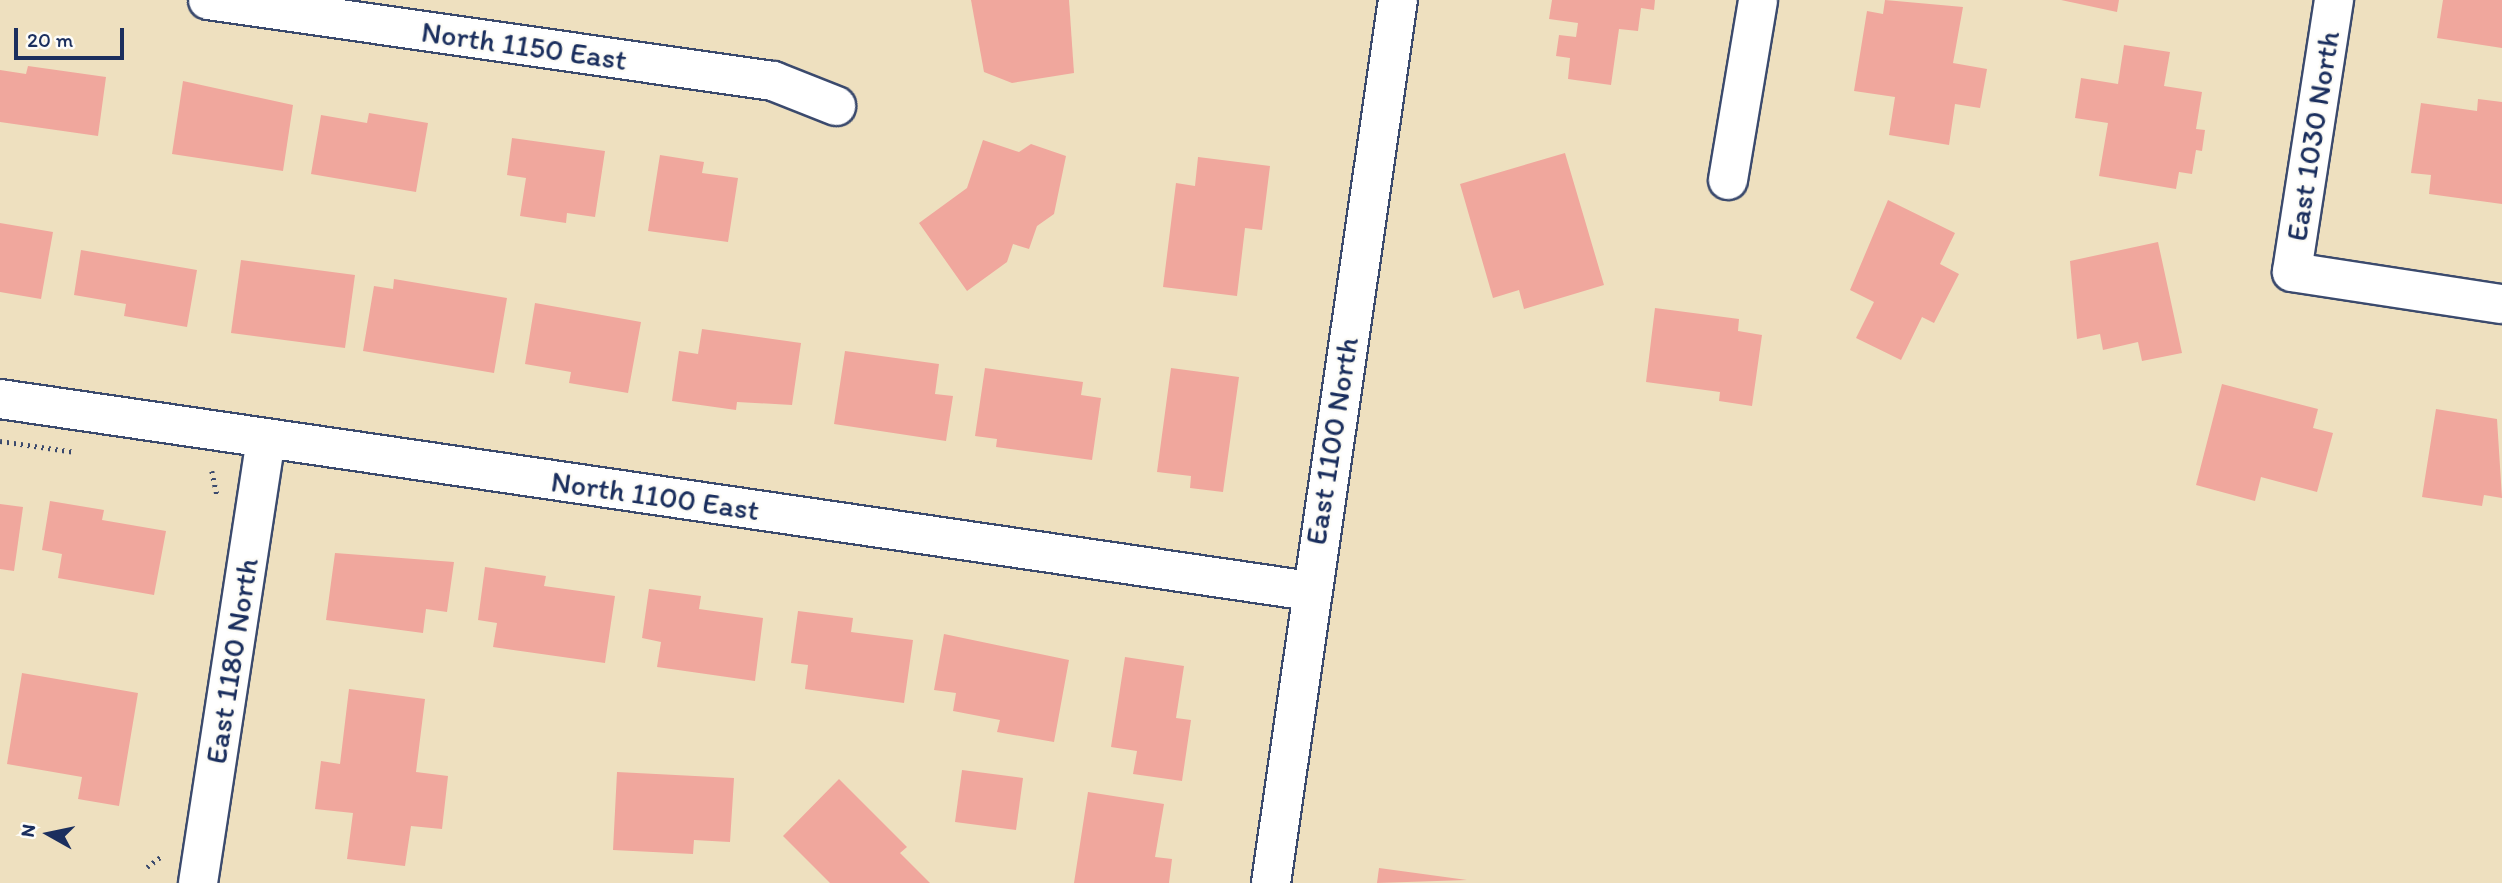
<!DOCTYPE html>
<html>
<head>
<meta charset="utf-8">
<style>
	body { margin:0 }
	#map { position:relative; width:2502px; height:883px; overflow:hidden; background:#eee0bf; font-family:Itim,sans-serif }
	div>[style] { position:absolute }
	.building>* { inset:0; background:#f0a79d }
	.path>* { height:4.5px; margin-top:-2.25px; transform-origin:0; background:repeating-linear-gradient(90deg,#3b4a6d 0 2px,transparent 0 7px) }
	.roads { filter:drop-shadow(2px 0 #3b4a6d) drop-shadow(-2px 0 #3b4a6d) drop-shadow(0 2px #3b4a6d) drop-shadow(0 -2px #3b4a6d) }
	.minor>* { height:38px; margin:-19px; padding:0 19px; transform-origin:19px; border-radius:19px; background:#fff }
	.tertiary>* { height:38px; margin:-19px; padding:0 19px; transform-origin:19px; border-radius:19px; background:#fff }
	span { translate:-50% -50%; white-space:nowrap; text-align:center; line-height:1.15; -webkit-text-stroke:5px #fdfcf7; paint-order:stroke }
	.street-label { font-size:30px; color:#1b2f5e }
	.north { position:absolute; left:14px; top:799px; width:70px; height:70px; -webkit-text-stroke:5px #fdfcf7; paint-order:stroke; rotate:279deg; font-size:19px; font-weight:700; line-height:28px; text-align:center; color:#1b2f5e }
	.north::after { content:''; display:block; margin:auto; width:24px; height:32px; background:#1b2f5e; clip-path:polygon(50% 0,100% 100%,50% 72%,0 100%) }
	.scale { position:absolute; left:14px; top:28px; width:110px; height:32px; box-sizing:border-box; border:4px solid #1b2f5e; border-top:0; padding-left:9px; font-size:21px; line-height:24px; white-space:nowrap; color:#1b2f5e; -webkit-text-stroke:5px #fdfcf7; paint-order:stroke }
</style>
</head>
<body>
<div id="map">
	<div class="building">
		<i style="clip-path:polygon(971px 0,1069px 0,1074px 73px,1012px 83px,984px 72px)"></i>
		<i style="clip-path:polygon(1552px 0,1655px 0,1654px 10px,1641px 8px,1638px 31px,1619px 29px,1611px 85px,1568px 79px,1570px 58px,1556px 56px,1559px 35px,1576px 37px,1578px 23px,1549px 19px)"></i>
		<i style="clip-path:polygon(1885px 0,1963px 7px,1953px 63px,1987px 69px,1980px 108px,1955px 104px,1949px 145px,1889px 135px,1895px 97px,1854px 91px,1867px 11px,1883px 14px)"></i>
		<i style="clip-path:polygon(2061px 0,2119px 0,2117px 12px)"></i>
		<i style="clip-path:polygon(2443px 0,2502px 0,2502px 48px,2437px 38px)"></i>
		<i style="clip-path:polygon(2124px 45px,2170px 52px,2164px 86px,2202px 92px,2196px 129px,2205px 130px,2202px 151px,2196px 150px,2192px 174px,2179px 172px,2176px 189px,2099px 176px,2108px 123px,2075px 118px,2081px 78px,2118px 84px)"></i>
		<i style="clip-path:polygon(28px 66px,106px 77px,98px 136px,0 122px,0 70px,26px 74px)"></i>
		<i style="clip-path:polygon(183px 81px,293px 105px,283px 171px,172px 154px)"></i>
		<i style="clip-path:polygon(2478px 99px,2502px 102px,2502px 204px,2429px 194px,2431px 175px,2411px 173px,2421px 103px,2477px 111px)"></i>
		<i style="clip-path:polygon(369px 113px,428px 123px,416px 192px,311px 174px,321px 115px,367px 123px)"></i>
		<i style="clip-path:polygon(512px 138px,605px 151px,595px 217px,567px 213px,566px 223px,520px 216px,526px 178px,507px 175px)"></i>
		<i style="clip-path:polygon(983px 140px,1019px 152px,1031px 144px,1066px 156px,1054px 214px,1037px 226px,1029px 249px,1013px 244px,1007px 262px,967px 291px,919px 223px,967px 188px)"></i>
		<i style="clip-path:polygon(1565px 153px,1604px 285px,1524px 309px,1519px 290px,1493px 298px,1460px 184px)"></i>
		<i style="clip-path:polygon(660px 155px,704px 162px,702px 173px,738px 178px,728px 242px,648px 231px)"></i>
		<i style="clip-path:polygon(1198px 157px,1270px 166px,1262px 230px,1245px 228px,1237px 296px,1163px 287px,1176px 183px,1195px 186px)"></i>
		<i style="clip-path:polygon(1888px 200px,1955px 233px,1940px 264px,1959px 274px,1934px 323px,1922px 317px,1901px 360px,1856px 338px,1874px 302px,1850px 290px)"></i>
		<i style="clip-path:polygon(0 223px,53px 232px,41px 299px,0 292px)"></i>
		<i style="clip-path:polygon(2158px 242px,2182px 353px,2142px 361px,2138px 342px,2103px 350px,2100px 334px,2077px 339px,2070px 261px)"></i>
		<i style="clip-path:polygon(81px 250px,197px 270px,187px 327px,124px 316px,126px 304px,74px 295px)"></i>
		<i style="clip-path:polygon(241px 260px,355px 275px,345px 348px,231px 333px)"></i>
		<i style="clip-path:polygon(394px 279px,507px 298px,494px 373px,363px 351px,374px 286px,393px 289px)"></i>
		<i style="clip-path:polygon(535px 303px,641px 322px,628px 393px,569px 383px,571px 372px,525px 364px)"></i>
		<i style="clip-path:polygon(1655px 308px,1739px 319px,1738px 331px,1762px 335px,1752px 406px,1719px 401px,1720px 392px,1646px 382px)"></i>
		<i style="clip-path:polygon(702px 329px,801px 343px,792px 405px,737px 402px,736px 410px,672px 401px,679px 351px,698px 354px)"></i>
		<i style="clip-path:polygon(845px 351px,939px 364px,935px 394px,953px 396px,946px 441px,834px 424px)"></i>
		<i style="clip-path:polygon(985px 368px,1083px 382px,1081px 395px,1101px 398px,1092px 460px,996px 447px,997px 439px,975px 436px)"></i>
		<i style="clip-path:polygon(1171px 368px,1239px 377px,1223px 492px,1190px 488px,1191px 476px,1157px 472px)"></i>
		<i style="clip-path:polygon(2222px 384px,2318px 409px,2313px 428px,2333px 433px,2317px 492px,2261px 477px,2255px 501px,2196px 485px)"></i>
		<i style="clip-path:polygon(2436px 409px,2497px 419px,2502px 498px,2484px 495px,2482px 506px,2422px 497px)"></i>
		<i style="clip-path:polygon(50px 501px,104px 510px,102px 520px,166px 531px,154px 595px,58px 578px,62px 554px,42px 550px)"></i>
		<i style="clip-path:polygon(0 504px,23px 507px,14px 571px,0 569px)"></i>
		<i style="clip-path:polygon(335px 553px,454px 562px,447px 612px,426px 609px,423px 633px,326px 620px)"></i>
		<i style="clip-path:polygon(485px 567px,546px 576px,544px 586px,615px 596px,605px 663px,493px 647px,497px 623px,478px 620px)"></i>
		<i style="clip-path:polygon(649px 589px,701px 596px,699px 609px,763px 618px,755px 681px,657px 667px,661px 642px,642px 638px)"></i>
		<i style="clip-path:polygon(798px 611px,853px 618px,851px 632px,913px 640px,904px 703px,805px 689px,808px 665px,791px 663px)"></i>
		<i style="clip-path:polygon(944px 634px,1069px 660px,1054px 742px,997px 732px,1000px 720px,953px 711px,956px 693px,934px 690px)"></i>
		<i style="clip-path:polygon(1125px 657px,1184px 666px,1176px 718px,1191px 720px,1182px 781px,1133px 774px,1137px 751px,1111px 747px)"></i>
		<i style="clip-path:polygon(22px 673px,138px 693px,119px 806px,78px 799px,82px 777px,7px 764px)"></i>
		<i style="clip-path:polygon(349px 689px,425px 699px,416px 772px,448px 776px,442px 829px,411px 826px,405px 866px,347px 859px,353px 813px,315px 809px,321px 761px,340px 764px)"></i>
		<i style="clip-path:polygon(962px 770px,1023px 778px,1016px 830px,955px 822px)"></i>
		<i style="clip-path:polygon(617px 772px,734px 778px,730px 842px,694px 840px,693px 854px,613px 850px)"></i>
		<i style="clip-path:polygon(839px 779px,907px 847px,900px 853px,930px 883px,830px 883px,783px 836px)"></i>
		<i style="clip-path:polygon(1088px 792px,1164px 804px,1155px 857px,1172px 859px,1169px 883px,1074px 883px)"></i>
		<i style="clip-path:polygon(1379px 868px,1467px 880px,1377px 883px)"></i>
	</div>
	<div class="path">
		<i style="left:0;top:441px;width:76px;rotate:8.3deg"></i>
		<i style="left:212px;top:471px;width:25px;rotate:78deg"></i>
		<i style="left:147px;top:867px;width:20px;rotate:-37deg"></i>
	</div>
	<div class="roads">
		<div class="minor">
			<i style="left:208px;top:0;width:571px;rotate:8.16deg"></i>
			<i style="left:773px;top:81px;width:68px;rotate:21.6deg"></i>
			<i style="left:2334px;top:0;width:275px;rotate:98.8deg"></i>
			<i style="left:2292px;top:272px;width:212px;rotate:8.7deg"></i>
			<i style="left:1728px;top:180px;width:182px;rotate:-80.5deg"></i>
			<i style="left:0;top:399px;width:1324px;rotate:8.34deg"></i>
			<i style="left:198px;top:883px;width:449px;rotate:-81.3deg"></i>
		</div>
		<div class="tertiary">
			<i style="left:1271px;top:883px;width:892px;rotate:-81.82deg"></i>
		</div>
	</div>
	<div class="street-label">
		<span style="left:524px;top:46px;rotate:8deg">North 1150 East</span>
		<span style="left:2313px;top:136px;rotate:-81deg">East 1030 North</span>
		<span style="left:1332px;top:441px;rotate:-81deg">East 1100 North</span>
		<span style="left:655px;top:496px;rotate:8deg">North 1100 East</span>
		<span style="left:232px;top:661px;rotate:-81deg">East 1180 North</span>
	</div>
	<div class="north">N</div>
	<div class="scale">20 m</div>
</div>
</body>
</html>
